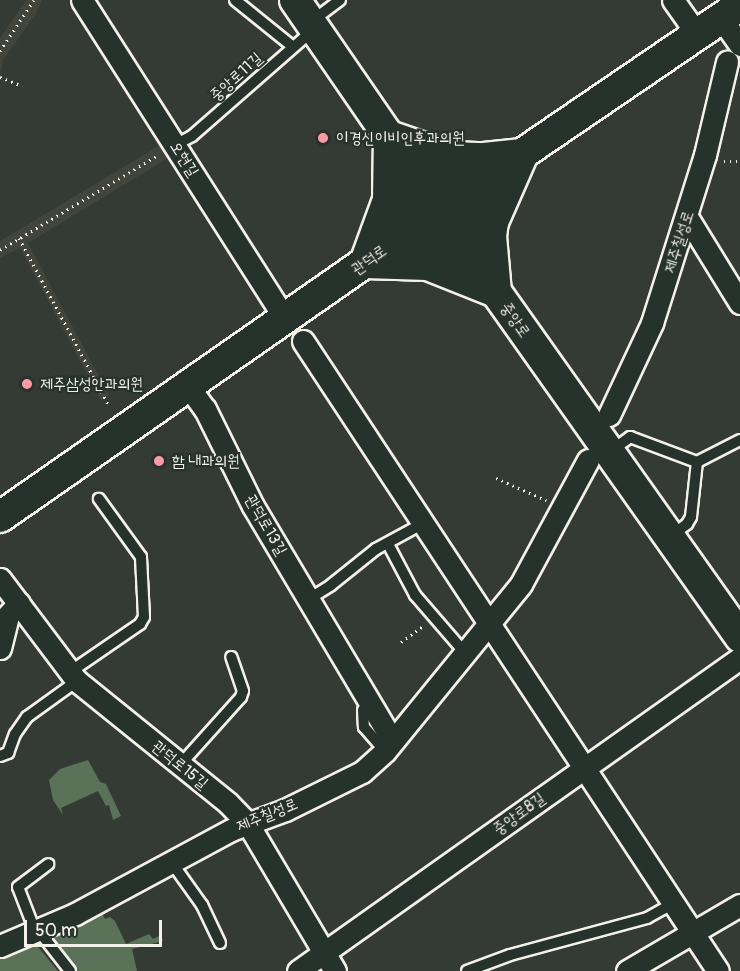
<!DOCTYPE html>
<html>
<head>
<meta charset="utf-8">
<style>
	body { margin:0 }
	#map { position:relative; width:740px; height:971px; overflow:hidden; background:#333b34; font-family:Pangolin,"Poor Story",sans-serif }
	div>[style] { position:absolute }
	.built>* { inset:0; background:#42453c }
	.green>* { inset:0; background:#5a7358 }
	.path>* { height:3px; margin-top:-1.5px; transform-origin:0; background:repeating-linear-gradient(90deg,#f4f1e8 0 1.5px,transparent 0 6px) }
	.roads { filter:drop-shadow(2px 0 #f4f1e8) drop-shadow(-2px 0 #f4f1e8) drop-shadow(0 2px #f4f1e8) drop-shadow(0 -2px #f4f1e8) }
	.lane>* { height:10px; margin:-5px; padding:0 5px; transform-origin:5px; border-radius:5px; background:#26332d }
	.street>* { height:21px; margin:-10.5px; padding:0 10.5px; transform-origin:10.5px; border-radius:10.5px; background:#26332d }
	.secondary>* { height:30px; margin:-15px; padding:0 15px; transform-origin:15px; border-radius:15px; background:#26332d }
	.dots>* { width:16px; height:16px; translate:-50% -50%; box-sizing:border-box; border:3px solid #26332d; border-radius:50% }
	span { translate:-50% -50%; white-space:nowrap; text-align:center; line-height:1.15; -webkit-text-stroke:4.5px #26332d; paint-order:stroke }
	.street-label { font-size:16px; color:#f4f1e8 }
	.poi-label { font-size:16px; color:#f4f1e8 }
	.left { translate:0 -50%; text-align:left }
	.scale { position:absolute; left:24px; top:920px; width:138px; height:27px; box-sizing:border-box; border:3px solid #f4f1e8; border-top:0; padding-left:8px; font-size:18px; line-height:21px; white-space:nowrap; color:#f4f1e8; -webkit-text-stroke:4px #26332d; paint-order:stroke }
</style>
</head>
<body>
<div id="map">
	<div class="built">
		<i style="clip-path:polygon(26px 0,42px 0,35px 15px,3px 60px,0 74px,0 38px)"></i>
		<i style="clip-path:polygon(162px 144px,170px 157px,28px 243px,109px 395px,101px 400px,20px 248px,0 258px,0 241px)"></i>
	</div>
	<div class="green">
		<i style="clip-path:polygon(88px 760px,100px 782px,106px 784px,121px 816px,113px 820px,109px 805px,106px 806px,98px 791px,61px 808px,63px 815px,53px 800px,49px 780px,60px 769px)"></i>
		<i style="clip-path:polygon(101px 911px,105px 919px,110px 917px,115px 921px,126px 944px,149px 934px,153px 939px,161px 935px,163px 941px,132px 949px,137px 971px,77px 971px,50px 936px)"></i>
		<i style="clip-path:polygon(30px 942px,38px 947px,58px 971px,0 971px,0 957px)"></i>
	</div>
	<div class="path">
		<i style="left:0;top:51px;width:61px;rotate:-56.3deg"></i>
		<i style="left:0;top:77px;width:24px;rotate:22deg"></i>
		<i style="left:724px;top:161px;width:16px"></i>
		<i style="left:19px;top:238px;width:191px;rotate:61.8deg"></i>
		<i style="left:0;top:250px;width:184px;rotate:-31deg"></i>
		<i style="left:496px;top:478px;width:55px;rotate:23.7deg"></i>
		<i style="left:401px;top:642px;width:29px;rotate:-36deg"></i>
	</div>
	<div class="roads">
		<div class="lane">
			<i style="left:235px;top:0;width:73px;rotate:38.9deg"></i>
			<i style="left:312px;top:21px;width:35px;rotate:-37deg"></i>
			<i style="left:175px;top:145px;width:19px;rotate:-28deg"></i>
			<i style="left:192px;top:136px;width:161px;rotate:-41.2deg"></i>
			<i style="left:611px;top:451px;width:24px;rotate:-36deg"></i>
			<i style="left:630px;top:437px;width:72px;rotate:20.5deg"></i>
			<i style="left:697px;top:462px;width:48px;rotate:-27.1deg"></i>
			<i style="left:671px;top:536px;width:20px;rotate:-37deg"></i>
			<i style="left:687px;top:524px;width:8px;rotate:-60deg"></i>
			<i style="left:691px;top:517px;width:55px;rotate:-83.8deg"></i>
			<i style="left:388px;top:544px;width:58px;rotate:62.1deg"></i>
			<i style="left:415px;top:595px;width:77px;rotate:49.2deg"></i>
			<i style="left:309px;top:599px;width:26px;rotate:-32deg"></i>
			<i style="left:331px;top:585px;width:58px;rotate:-38.7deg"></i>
			<i style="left:376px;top:549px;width:52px;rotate:-28.5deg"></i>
			<i style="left:70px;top:672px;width:85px;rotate:-34.4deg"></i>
			<i style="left:140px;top:624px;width:8px;rotate:-60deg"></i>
			<i style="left:144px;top:617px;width:60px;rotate:-92.9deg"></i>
			<i style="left:141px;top:557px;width:72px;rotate:-125.9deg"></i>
			<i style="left:371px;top:705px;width:9px;rotate:148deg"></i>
			<i style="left:363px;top:710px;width:17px;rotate:87deg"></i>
			<i style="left:364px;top:727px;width:32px;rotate:49deg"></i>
			<i style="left:0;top:756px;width:9px;rotate:-21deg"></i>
			<i style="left:8px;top:753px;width:20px;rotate:-70deg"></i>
			<i style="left:15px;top:734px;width:21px;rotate:-55deg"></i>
			<i style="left:27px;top:717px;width:62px;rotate:-35.8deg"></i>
			<i style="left:180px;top:765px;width:91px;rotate:-48.1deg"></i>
			<i style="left:241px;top:697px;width:6px;rotate:-72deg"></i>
			<i style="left:243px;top:691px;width:36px;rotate:-109deg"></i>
			<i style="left:172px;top:863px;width:52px;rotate:54.5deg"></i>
			<i style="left:202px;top:905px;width:42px;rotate:64.7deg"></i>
			<i style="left:38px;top:930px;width:52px;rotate:52deg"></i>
			<i style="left:35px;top:931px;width:47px;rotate:-111.1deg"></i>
			<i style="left:18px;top:887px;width:38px;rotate:-37deg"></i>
			<i style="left:467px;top:971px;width:46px;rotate:-20.4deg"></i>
			<i style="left:510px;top:955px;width:142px;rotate:-15.1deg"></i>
			<i style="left:647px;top:918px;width:29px;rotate:-29deg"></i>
		</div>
		<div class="street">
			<i style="left:82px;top:0;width:378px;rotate:57.5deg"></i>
			<i style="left:673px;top:0;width:42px;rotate:54.8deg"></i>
			<i style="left:721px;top:18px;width:33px;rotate:55deg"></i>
			<i style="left:428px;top:159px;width:37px;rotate:9deg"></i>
			<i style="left:465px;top:165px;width:2px;rotate:63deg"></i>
			<i style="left:466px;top:167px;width:26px;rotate:143deg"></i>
			<i style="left:445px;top:183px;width:29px;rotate:-125deg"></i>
			<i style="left:397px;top:183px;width:26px;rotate:51deg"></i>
			<i style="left:413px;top:203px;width:28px;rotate:145deg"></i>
			<i style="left:390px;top:219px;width:1px;rotate:-90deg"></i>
			<i style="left:390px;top:218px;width:36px;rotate:-79deg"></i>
			<i style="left:491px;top:201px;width:2px;rotate:63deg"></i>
			<i style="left:492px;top:203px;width:39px;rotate:102deg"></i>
			<i style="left:484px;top:241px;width:29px;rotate:-126deg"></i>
			<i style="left:467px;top:218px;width:29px;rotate:-35deg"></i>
			<i style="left:687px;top:217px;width:101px;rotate:58.4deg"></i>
			<i style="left:434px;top:237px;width:34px;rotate:52deg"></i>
			<i style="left:455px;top:264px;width:2px;rotate:117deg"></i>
			<i style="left:454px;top:266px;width:45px;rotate:-166deg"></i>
			<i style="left:410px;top:255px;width:30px;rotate:-37deg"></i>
			<i style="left:303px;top:341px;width:754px;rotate:56.63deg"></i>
			<i style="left:188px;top:386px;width:29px;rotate:54deg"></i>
			<i style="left:205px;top:409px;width:108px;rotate:63.7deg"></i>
			<i style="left:253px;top:506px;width:266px;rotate:59.3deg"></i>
			<i style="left:389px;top:735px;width:7px;rotate:45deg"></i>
			<i style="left:609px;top:415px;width:102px;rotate:-64.9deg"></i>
			<i style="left:652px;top:323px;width:176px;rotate:-72.5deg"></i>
			<i style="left:705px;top:155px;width:96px;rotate:-76.7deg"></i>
			<i style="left:0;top:579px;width:128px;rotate:53deg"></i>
			<i style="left:77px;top:681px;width:194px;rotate:38.9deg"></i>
			<i style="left:228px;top:803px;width:29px;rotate:46deg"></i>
			<i style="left:248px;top:824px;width:171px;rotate:59.4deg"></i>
			<i style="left:0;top:648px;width:34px;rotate:-76deg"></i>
			<i style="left:8px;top:615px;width:16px;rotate:-47deg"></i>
			<i style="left:0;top:946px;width:82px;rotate:-23.1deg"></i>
			<i style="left:75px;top:914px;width:177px;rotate:-28.3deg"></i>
			<i style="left:231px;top:830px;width:58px;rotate:-20.3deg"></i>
			<i style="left:285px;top:810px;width:86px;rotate:-26.3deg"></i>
			<i style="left:362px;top:772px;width:31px;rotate:-42deg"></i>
			<i style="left:385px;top:751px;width:215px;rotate:-50.8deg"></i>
			<i style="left:521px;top:584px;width:141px;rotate:-61.6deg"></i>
			<i style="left:298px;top:971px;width:542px;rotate:-35.3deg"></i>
			<i style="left:627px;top:971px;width:131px;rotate:-30.3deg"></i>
		</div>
		<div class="secondary">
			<i style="left:295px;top:0;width:354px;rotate:55.5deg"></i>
			<i style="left:496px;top:292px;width:423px;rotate:54.7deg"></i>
			<i style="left:389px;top:136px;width:64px;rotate:90.9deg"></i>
			<i style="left:388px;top:200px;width:67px;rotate:110.1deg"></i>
			<i style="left:365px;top:263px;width:63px;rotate:1.8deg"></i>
			<i style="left:428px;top:265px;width:73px;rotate:21.7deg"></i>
			<i style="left:496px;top:292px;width:56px;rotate:-95.1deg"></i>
			<i style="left:491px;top:236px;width:14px;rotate:-82deg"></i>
			<i style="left:493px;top:222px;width:72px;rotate:-66.3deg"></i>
			<i style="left:389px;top:136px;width:65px;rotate:19deg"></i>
			<i style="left:450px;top:157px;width:34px;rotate:2deg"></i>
			<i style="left:484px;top:158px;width:36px;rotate:-6deg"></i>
			<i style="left:0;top:517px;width:537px;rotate:-34.9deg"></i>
			<i style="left:440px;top:210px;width:363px;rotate:-34.3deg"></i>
		</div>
	</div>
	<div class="dots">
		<i style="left:323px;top:138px;background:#ff9aa2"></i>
		<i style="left:27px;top:384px;background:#ff9aa2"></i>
		<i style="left:159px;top:461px;background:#ff9aa2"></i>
	</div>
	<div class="street-label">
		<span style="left:236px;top:77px;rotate:-42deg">중앙로11길</span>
		<span style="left:184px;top:159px;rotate:57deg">오현길</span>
		<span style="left:679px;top:242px;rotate:-72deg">제주칠성로</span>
		<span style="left:369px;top:260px;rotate:-35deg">관덕로</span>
		<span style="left:515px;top:320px;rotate:55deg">중앙로</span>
		<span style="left:266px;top:525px;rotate:60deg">관덕로13길</span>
		<span style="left:180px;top:765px;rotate:39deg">관덕로15길</span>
		<span style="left:519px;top:814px;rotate:-36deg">중앙로8길</span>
		<span style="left:267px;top:815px;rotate:-22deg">제주칠성로</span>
	</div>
	<div class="poi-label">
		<span class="left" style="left:336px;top:138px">이경신이비인후과의원</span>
		<span class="left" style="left:40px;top:384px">제주삼성안과의원</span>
		<span class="left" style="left:172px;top:461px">함 내과의원</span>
	</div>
	<div class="scale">50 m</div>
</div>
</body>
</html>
